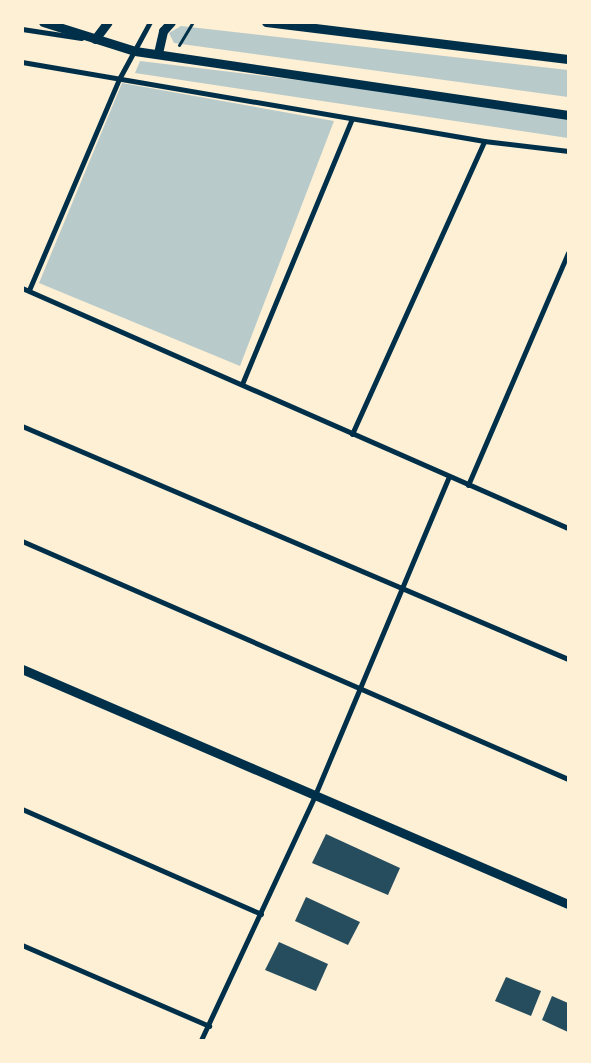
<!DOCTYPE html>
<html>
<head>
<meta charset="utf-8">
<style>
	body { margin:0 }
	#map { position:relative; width:591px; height:1063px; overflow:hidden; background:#fdf0d5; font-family:Raleway,sans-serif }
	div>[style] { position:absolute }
	.green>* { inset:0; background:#b9caca }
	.building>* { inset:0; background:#264d5e }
	.path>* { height:3px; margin:-1.5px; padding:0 1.5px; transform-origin:1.5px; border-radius:1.5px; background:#003049 }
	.minor>* { height:5px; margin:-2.5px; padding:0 2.5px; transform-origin:2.5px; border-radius:2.5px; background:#003049 }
	.tertiary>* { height:9px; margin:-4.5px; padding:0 4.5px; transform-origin:4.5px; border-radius:4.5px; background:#003049 }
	span { translate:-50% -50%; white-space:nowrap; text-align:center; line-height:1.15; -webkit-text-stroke:5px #fdf0d5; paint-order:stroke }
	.frame { position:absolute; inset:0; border:24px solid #fdf0d5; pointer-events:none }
</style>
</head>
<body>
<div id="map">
	<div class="green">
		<i style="clip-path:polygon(181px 26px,568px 70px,568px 97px,174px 43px,169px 33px)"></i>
		<i style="clip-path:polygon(140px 61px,568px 113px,568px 138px,135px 73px)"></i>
		<i style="clip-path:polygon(122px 83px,334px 121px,240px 366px,39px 283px)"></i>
	</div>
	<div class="building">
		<i style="clip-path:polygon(326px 834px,400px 868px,388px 895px,312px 863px)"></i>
		<i style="clip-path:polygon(306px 897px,360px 922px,348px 945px,295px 921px)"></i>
		<i style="clip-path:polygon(279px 942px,328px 964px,316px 991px,265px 970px)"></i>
		<i style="clip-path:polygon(506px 977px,541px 991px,531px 1016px,495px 1001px)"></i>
		<i style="clip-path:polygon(552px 996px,568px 1003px,568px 1032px,542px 1020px)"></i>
	</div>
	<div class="path">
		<i style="left:179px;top:45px;width:27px;rotate:-59deg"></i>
	</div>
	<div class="minor">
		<i style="left:22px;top:29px;width:60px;rotate:8.7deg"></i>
		<i style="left:22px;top:62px;width:469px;rotate:9.7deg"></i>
		<i style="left:484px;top:141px;width:85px;rotate:6.8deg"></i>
		<i style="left:22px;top:288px;width:596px;rotate:23.73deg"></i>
		<i style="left:29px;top:290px;width:229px;rotate:-66.9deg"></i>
		<i style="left:119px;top:79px;width:65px;rotate:-61.5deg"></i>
		<i style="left:242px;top:384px;width:287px;rotate:-67.5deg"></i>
		<i style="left:22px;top:426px;width:594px;rotate:23.11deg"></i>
		<i style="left:352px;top:434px;width:321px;rotate:-65.7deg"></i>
		<i style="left:468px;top:485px;width:253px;rotate:-66.7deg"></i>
		<i style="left:22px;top:541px;width:596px;rotate:23.55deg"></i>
		<i style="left:22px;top:809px;width:261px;rotate:23.7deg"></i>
		<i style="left:22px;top:945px;width:204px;rotate:23.4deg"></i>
		<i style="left:201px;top:1040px;width:270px;rotate:-65deg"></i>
		<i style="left:315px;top:795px;width:345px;rotate:-67.2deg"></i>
	</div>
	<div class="tertiary">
		<i style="left:43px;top:22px;width:96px;rotate:17.5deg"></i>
		<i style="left:135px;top:51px;width:438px;rotate:8.4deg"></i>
		<i style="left:266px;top:22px;width:304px;rotate:7deg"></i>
		<i style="left:95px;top:39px;width:21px;rotate:-53deg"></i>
		<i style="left:158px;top:53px;width:23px;rotate:-77deg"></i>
		<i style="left:163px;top:31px;width:12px;rotate:-48deg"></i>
		<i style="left:22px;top:669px;width:594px;rotate:23.29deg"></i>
	</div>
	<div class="frame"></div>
</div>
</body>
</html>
